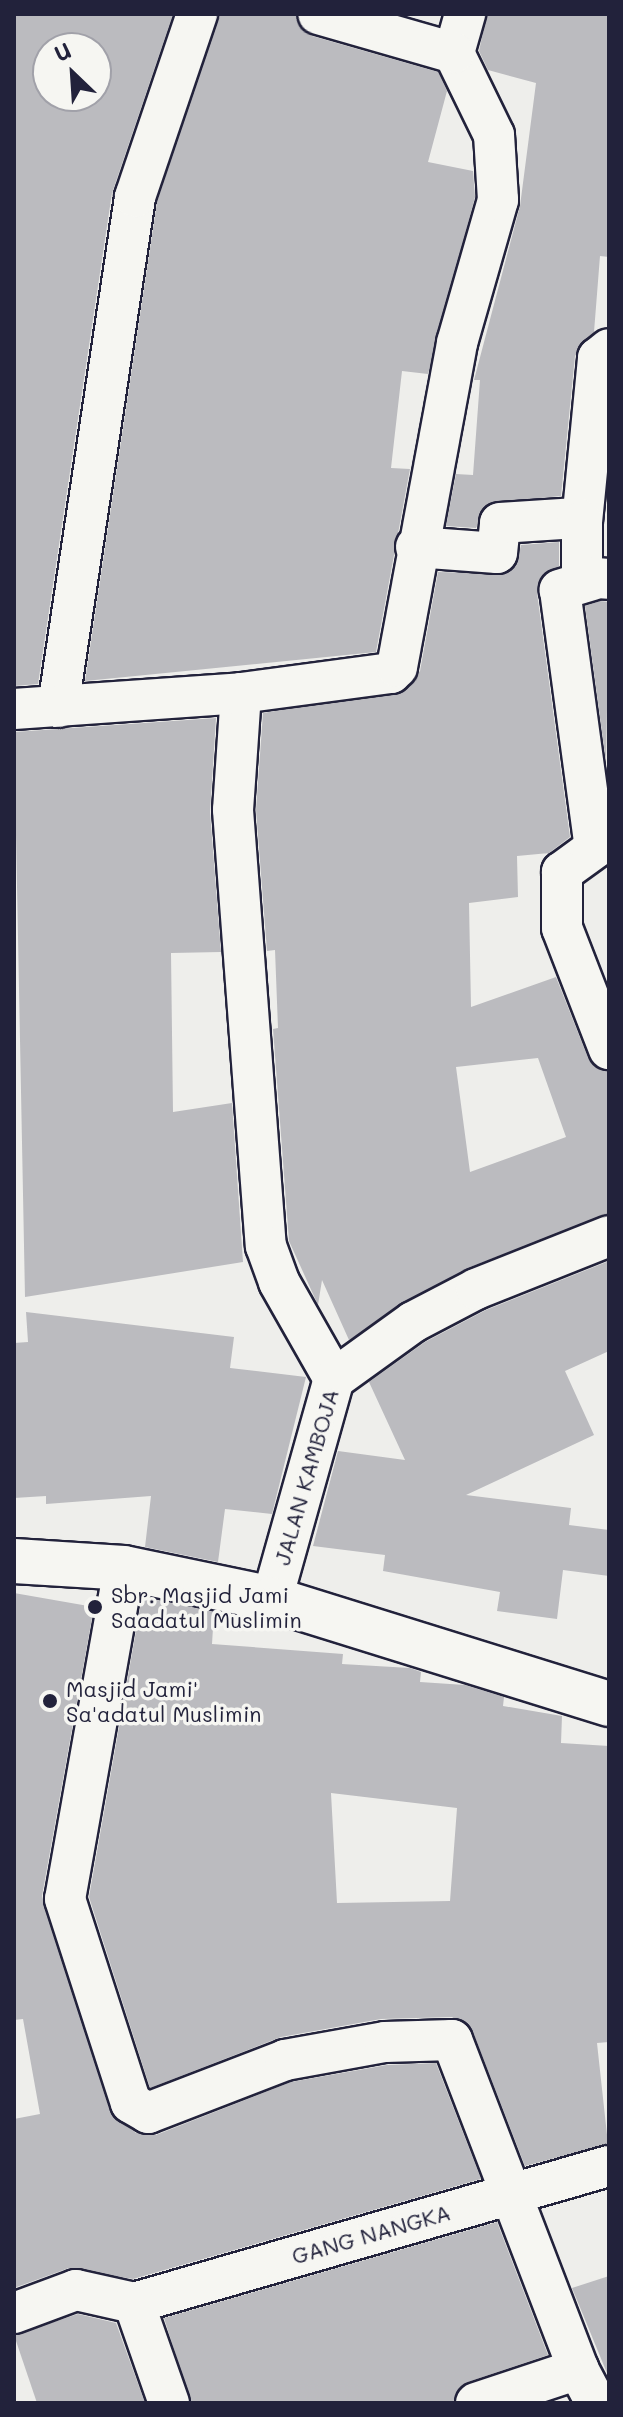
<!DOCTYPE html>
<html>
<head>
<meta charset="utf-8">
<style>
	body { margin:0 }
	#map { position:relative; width:623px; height:2417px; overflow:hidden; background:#eeeeeb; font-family:Mali,sans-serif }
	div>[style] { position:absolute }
	.building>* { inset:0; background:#bbbbbf }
	.roads { filter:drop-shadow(2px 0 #22223b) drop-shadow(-2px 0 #22223b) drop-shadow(0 2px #22223b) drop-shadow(0 -2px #22223b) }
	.street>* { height:40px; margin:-20px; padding:0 20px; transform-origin:20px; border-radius:20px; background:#f6f6f2 }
	.secondary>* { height:44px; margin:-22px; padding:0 22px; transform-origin:22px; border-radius:22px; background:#f6f6f2 }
	.dots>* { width:22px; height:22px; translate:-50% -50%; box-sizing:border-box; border:4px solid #f6f6f2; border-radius:50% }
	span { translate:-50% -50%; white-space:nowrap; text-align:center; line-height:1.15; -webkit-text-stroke:7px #f6f6f2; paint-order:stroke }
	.street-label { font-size:22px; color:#22223b }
	.poi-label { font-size:22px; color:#22223b }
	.left { translate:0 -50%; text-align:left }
	.frame { position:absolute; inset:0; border:16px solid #22223b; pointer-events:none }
	.north { position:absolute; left:32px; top:32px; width:80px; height:80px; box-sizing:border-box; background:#f6f6f2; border:2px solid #a1a1a9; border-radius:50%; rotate:335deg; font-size:22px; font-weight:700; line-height:32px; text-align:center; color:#22223b }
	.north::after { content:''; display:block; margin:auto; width:28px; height:36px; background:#22223b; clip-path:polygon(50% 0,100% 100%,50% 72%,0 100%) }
</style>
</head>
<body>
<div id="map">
	<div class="building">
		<i style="clip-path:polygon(evenodd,14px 14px,173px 14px,112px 193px,38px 684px,14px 686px,14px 14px,48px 48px,96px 48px,96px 96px,48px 96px,48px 48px)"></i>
		<i style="clip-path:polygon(219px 14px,296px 14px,312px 36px,438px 72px,447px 91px,428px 162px,473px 171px,475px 197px,428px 374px,402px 371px,391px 468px,410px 469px,376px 652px,85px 681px,157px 202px)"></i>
		<i style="clip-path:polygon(487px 14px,609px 14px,609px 257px,600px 256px,594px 332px,575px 356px,561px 496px,489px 503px,476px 528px,446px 526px,456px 474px,473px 475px,480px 380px,474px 380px,520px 206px,536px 83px,488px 70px,479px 51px)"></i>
		<i style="clip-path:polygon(evenodd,559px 542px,559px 566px,544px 574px,537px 593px,570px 837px,549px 853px,517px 856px,518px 897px,469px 903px,471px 1007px,556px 977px,588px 1058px,609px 1071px,609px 1214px,465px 1269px,349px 1340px,322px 1280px,318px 1305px,289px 1241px,273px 1029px,278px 1028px,275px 950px,267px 951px,256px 810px,263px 713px,406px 690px,420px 671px,438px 572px,506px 574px,516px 566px,521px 545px,559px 542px,538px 1058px,566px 1137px,470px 1172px,456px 1067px,538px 1058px)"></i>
		<i style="clip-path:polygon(600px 601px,609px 602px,606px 762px,585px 606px)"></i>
		<i style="clip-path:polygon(216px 718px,210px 812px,221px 952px,171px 953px,173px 1112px,232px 1103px,243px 1262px,25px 1297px,14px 732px)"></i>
		<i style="clip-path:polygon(609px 1261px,609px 1351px,565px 1371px,594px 1435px,466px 1495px,571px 1508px,569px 1525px,609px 1530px,609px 1576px,563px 1570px,557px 1619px,497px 1611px,500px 1592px,383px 1571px,385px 1555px,313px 1546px,338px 1451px,405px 1460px,369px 1382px,425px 1342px,486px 1310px)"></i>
		<i style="clip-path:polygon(26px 1312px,234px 1337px,230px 1368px,306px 1377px,272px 1514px,225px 1509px,218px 1562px,145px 1547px,151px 1496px,46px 1504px,46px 1496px,14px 1498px,14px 1343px,28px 1342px)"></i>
		<i style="clip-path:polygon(14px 1593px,94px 1607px,42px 1896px,110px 2111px,136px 2133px,156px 2135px,291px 2082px,387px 2065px,436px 2063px,481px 2179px,133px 2279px,69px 2268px,14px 2288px,14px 2119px,40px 2114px,23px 2019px,14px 2020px)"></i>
		<i style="clip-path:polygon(evenodd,142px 1597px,214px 1612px,212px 1644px,343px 1654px,342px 1664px,410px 1668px,421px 1672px,420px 1682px,465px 1685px,504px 1697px,503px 1706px,562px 1716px,561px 1743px,609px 1746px,609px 2042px,597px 2043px,608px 2144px,525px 2166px,473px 2032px,452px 2017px,381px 2019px,281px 2037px,150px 2088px,89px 1897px,142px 1597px,331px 1793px,457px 1808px,450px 1901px,337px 1903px,331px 1793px)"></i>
		<i style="clip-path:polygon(497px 2222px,548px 2355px,468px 2382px,454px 2403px,191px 2403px,164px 2318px)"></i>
		<i style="clip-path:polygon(609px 2276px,609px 2378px,572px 2288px)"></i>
		<i style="clip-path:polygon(78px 2314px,116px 2323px,145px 2403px,37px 2403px,14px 2335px)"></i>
	</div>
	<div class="roads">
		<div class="street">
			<i style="left:454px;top:53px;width:41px;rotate:-74.2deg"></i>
			<i style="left:582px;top:522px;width:165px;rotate:-84.4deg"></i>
			<i style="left:598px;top:358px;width:14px;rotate:-39deg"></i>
			<i style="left:416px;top:547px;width:81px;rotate:4.2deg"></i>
			<i style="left:497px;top:553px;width:30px;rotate:-84deg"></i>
			<i style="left:500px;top:523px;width:77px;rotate:-3.7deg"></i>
			<i style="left:577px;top:518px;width:6px;rotate:39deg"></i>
			<i style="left:582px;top:522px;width:55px;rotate:90deg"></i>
			<i style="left:582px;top:577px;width:27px;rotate:4deg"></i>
			<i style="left:592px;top:580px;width:34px;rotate:163deg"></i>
			<i style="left:560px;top:590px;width:260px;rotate:82.3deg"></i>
			<i style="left:595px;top:848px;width:41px;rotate:144deg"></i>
			<i style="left:562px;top:872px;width:56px;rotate:90deg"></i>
			<i style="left:562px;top:928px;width:130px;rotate:68.8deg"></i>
			<i style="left:241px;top:693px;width:117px;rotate:93.9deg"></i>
			<i style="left:233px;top:810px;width:437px;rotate:85.7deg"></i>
			<i style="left:266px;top:1246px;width:38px;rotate:70deg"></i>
			<i style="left:279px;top:1282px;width:112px;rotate:60.4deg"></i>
			<i style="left:58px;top:707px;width:516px;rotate:-81.41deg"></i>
			<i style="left:135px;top:197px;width:193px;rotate:-71.3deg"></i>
			<i style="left:14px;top:709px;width:228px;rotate:-4deg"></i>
			<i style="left:241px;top:693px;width:151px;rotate:-7.6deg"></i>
			<i style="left:391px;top:673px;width:8px;rotate:-45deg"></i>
			<i style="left:397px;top:667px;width:330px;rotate:-79.5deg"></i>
			<i style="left:457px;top:343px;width:149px;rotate:-74deg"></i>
			<i style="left:498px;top:200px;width:65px;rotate:-93.5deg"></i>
			<i style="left:494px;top:135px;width:91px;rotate:-116deg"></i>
			<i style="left:454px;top:53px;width:141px;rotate:-164deg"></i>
			<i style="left:124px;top:1568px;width:336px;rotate:100.1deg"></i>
			<i style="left:65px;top:1899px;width:214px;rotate:72.1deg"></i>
			<i style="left:131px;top:2103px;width:20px;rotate:30deg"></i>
			<i style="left:148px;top:2113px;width:147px;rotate:-21.1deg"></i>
			<i style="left:285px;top:2060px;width:102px;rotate:-10.2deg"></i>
			<i style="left:385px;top:2042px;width:67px;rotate:-1.7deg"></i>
			<i style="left:452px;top:2040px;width:352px;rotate:69deg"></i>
			<i style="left:272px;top:1599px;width:229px;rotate:-74.3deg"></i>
			<i style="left:334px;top:1379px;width:97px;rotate:-35.8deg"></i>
			<i style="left:413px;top:1322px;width:71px;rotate:-27.6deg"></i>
			<i style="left:476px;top:1289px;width:143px;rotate:-21.7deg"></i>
			<i style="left:134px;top:2303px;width:494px;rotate:-16.1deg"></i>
			<i style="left:14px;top:2313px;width:66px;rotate:-20.4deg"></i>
			<i style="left:76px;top:2290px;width:59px;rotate:12.6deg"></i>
			<i style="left:134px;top:2303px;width:106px;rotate:70.7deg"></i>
			<i style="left:476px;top:2403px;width:108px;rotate:-18.4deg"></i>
			<i style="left:578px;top:2369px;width:38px;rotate:62deg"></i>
		</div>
		<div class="secondary">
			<i style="left:14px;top:1561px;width:110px;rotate:3.6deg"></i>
			<i style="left:124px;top:1568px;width:151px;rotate:11.8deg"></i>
			<i style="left:272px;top:1599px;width:353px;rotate:17.3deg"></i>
		</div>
	</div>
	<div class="dots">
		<i style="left:95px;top:1607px;background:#22223b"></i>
		<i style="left:50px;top:1701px;background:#22223b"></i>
	</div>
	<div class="street-label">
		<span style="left:306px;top:1477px;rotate:-74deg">JALAN KAMBOJA</span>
		<span style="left:371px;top:2234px;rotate:-16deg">GANG NANGKA</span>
	</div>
	<div class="poi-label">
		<span class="left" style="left:111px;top:1607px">Sbr. Masjid Jami<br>Saadatul Muslimin</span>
		<span class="left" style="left:66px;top:1701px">Masjid Jami'<br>Sa'adatul Muslimin</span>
	</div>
	<div class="frame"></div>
	<div class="north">U</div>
</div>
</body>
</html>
